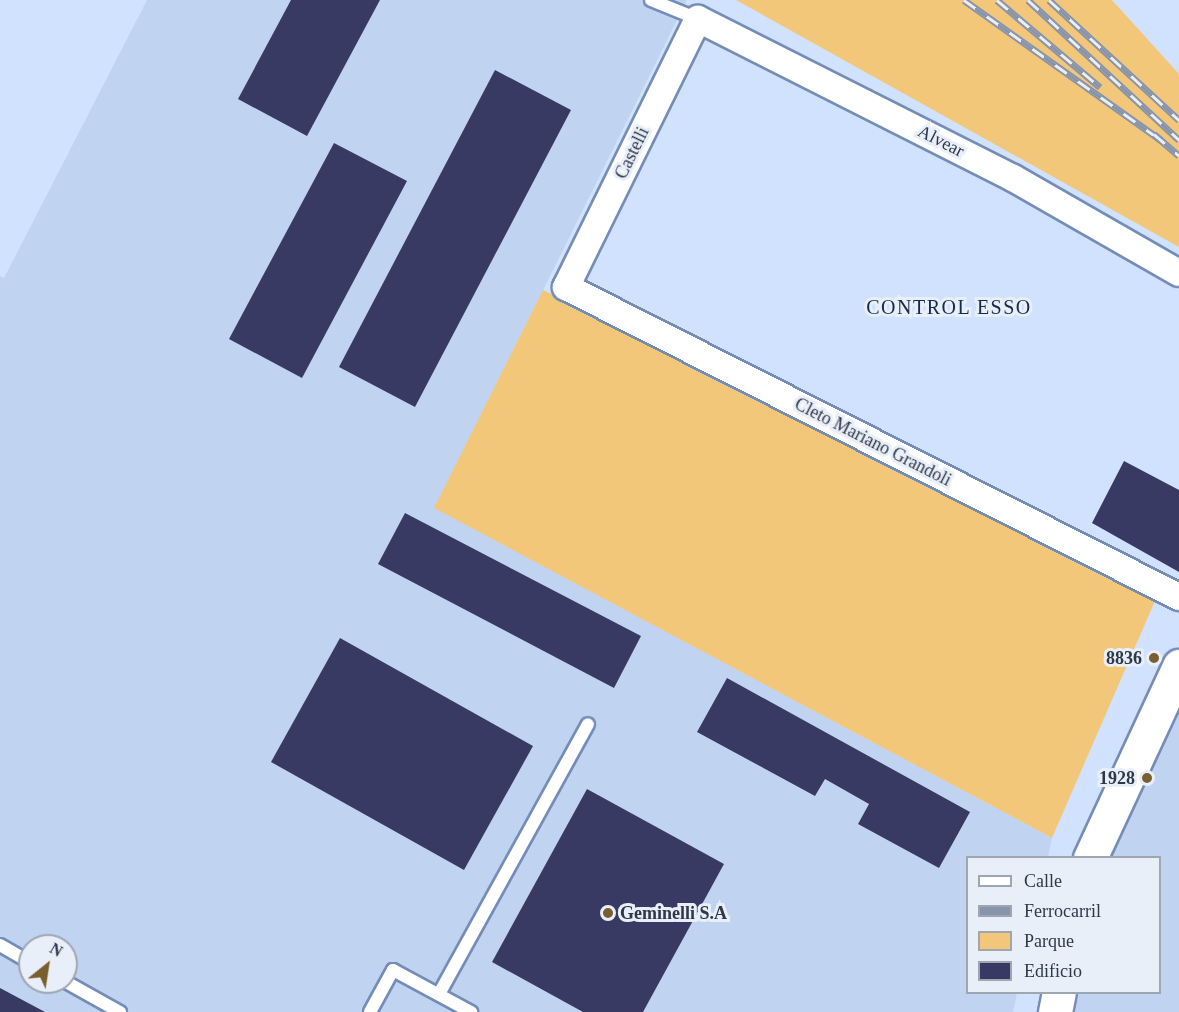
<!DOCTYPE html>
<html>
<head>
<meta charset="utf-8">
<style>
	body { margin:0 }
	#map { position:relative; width:1179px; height:1012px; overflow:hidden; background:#d1e2fe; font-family:"Times New Roman",serif }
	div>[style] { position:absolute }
	.built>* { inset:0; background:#c0d4f2 }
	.green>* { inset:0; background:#f3c77a }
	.building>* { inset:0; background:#393a64 }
	.roads { filter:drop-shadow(2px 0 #748db8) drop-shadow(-2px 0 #748db8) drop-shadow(0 2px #748db8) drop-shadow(0 -2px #748db8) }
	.service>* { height:12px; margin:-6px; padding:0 6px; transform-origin:6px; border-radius:6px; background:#fff }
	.minor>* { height:26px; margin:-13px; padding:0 13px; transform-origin:13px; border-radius:13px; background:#fff }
	.secondary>* { height:33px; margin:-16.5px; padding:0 16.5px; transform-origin:16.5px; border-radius:16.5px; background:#fff }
	.rail>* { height:7px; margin-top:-3.5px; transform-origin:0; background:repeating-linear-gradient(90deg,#e9eff8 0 14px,#8694ac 0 28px); box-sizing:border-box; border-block:2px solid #8694ac }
	.dots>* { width:16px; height:16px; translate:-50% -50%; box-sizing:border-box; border:3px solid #e9eff8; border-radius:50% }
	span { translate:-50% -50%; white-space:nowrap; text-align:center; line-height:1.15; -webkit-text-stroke:6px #e9eff8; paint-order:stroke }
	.street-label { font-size:18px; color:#2d384a }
	.poi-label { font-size:18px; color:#2d384a; font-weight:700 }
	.right { translate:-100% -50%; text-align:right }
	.left { translate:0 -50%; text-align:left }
	.neighbourhood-label { font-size:20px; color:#152a4d; letter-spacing:1.5px }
	.legend { position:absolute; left:966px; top:856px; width:195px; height:138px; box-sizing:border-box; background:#e9eff8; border:2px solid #9ea6b2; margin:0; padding:8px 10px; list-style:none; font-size:18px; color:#2d384a }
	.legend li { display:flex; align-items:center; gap:12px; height:30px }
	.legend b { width:30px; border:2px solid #9ea6b2 }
	.north { position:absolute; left:18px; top:934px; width:60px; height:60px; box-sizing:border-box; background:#e9eff8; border:2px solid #9ea6b2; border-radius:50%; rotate:30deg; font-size:16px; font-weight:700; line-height:24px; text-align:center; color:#2d384a }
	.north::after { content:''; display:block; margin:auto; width:21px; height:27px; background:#795f30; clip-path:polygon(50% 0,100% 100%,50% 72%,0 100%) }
</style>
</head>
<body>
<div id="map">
	<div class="built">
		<i style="clip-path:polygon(evenodd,147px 0,687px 0,435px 508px,1052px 838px,1048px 857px,968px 858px,968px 992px,1017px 993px,1013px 1012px,0 1012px,0 276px,4px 278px,147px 0,30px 946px,66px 946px,66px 982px,30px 982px,30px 946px)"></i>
		<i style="clip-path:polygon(1179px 666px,1179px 1012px,1055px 1012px,1059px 993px,1160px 992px,1160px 858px,1090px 857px)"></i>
	</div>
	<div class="green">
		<i style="clip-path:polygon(736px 0,1112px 0,1179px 74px,1179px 247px)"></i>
		<i style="clip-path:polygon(543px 290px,1155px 601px,1052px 838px,434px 508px)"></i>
	</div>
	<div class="building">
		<i style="clip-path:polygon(291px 0,380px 0,307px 136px,238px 99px)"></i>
		<i style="clip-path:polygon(495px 70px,571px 110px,415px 407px,339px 367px)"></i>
		<i style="clip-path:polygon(334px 143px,407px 181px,302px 378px,229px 339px)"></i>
		<i style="clip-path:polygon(1124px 461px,1179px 490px,1179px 572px,1092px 523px)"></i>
		<i style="clip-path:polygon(405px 513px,641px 636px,614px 688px,378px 564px)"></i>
		<i style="clip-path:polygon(340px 638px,533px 746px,464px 870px,271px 762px)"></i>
		<i style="clip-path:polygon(727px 678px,970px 812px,939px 868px,858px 824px,869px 804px,825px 779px,815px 796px,697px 732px)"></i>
		<i style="clip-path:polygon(587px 789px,724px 864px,643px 1012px,583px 1012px,492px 962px)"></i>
		<i style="clip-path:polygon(0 988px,45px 1012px,0 1012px)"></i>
	</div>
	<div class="roads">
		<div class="service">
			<i style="left:651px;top:0;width:51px;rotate:22deg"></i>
			<i style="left:0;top:945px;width:34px;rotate:30deg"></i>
			<i style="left:66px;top:982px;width:62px;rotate:29.1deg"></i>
			<i style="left:439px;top:994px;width:308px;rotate:-61.1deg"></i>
			<i style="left:370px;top:1012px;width:48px;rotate:-61.3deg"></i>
			<i style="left:393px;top:970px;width:89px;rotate:28.3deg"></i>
		</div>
		<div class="minor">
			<i style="left:1179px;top:273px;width:191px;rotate:-150.2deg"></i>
			<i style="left:1013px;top:178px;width:353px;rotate:-153.2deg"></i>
			<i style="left:698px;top:19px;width:299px;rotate:116.2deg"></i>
			<i style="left:566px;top:287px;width:687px;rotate:26.83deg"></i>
		</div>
		<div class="secondary">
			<i style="left:1090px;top:858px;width:212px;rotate:-65.1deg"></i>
			<i style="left:1055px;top:1012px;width:20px;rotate:-79deg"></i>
		</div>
	</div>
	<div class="rail">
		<i style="left:964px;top:0;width:242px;rotate:35.4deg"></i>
		<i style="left:997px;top:0;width:135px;rotate:40.2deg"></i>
		<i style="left:1028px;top:0;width:206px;rotate:42.8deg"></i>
		<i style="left:1049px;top:0;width:177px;rotate:42.7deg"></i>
		<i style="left:1154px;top:134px;width:33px;rotate:41deg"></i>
	</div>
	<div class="dots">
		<i style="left:1154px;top:658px;background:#795f30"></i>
		<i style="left:1147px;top:778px;background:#795f30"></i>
		<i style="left:608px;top:913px;background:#795f30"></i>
	</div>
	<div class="street-label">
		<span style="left:941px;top:141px;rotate:27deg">Alvear</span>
		<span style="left:632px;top:153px;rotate:-64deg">Castelli</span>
		<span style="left:873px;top:442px;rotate:27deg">Cleto Mariano Grandoli</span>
	</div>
	<div class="poi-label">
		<span class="right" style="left:1142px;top:658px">8836</span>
		<span class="right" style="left:1135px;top:778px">1928</span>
		<span class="left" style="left:620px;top:913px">Geminelli S.A</span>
	</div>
	<div class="neighbourhood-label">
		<span style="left:949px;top:307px">CONTROL ESSO</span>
	</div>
	<ul class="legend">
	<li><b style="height:8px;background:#fff"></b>Calle</li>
	<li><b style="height:8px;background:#8694ac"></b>Ferrocarril</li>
	<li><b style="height:16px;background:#f3c77a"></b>Parque</li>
	<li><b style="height:16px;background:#393a64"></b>Edificio</li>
	</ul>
	<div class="north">N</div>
</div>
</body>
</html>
